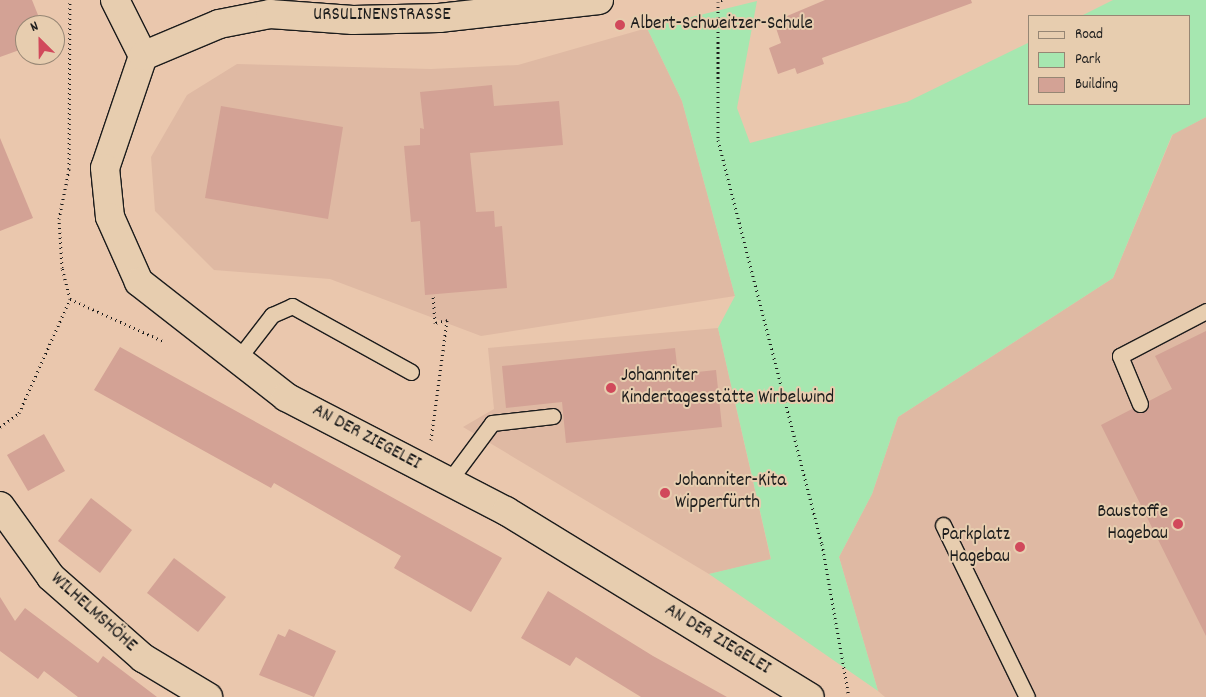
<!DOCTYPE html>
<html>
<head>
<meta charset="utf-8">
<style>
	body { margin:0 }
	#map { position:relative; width:1206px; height:697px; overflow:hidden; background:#eac7ad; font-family:Dekko,sans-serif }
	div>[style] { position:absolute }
	.built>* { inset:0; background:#dfb9a3 }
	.green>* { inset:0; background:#a6e7b0 }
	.building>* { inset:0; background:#d3a295 }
	.path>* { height:3px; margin-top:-1.5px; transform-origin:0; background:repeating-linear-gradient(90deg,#1c1c1c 0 1px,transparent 0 5px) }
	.roads { filter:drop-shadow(1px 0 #1c1c1c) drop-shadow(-1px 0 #1c1c1c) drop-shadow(0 1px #1c1c1c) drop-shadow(0 -1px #1c1c1c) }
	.service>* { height:15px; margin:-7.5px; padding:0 7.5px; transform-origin:7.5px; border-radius:7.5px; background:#e7cdaf }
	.minor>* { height:28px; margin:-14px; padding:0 14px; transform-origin:14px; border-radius:14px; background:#e7cdaf }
	.dots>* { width:14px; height:14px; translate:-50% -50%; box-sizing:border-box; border:2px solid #e7cdaf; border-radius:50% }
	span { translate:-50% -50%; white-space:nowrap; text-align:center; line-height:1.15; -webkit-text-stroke:4px #e7cdaf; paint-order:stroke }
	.street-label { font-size:19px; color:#1c1c1c }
	.poi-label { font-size:19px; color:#1c1c1c }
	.left { translate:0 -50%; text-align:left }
	.right { translate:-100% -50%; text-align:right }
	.legend { position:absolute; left:1028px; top:15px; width:162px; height:90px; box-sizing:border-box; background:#e7cdaf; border:1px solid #968674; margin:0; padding:6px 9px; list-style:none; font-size:15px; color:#1c1c1c }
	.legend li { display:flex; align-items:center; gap:10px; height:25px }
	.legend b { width:25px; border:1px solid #968674 }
	.north { position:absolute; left:15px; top:15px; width:50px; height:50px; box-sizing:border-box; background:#e7cdaf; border:1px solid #968674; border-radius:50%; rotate:337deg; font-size:14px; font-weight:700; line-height:20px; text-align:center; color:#1c1c1c }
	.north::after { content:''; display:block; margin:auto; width:18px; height:22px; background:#d1495b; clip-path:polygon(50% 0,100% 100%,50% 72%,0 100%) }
</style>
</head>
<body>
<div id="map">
	<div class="built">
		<i style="clip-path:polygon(647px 28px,682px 101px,735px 296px,481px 336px,330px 279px,214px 270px,155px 211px,151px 157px,187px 95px,237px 64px,431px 69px,518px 65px)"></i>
		<i style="clip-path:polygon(1206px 117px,1206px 697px,885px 697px,878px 691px,839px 557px,872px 494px,898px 417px,1113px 278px,1173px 134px)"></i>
		<i style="clip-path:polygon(718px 328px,771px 560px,709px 574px,463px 427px,494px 409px,488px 348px)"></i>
	</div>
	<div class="green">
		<i style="clip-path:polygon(1113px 0,1206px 0,1206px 117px,1172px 135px,1113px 278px,898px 417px,872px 494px,839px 557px,878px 691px,709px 574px,771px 559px,718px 328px,735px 296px,682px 101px,647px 28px,757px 1px,737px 108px,750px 143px,907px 102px,1030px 42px,1030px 104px,1190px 104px,1190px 16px,1081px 16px)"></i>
	</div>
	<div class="building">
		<i style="clip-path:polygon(0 0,32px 0,42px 25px,25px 25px,25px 48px,0 57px)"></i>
		<i style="clip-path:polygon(825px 0,971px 0,972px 3px,822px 58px,824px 64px,797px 74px,795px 68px,778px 74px,769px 48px,781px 43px,776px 28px,780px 19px)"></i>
		<i style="clip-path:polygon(492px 85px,494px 106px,559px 101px,563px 145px,470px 153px,476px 212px,494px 211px,495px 227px,502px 226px,507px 288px,425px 295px,420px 221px,411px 222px,404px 146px,420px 145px,420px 128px,424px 129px,420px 92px)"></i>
		<i style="clip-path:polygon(221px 106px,343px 127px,328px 219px,205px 198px)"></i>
		<i style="clip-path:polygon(0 138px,33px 218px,0 231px)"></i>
		<i style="clip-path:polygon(1206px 331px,1206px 636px,1101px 425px,1132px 409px,1144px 412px,1149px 401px,1172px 389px,1155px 356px)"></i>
		<i style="clip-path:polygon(120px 347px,502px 558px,471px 612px,394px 568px,401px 556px,274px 483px,271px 488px,94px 390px)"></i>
		<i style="clip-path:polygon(675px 348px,678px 374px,716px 370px,722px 427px,566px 443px,562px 402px,506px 408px,502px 366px)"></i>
		<i style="clip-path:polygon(44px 434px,65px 471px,28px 491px,7px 455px)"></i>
		<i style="clip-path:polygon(91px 498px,132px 530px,100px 573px,58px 541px)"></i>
		<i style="clip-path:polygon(174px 558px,226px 597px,198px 632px,147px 593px)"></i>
		<i style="clip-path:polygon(548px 591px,653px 656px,727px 697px,641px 697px,576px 657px,570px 666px,521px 638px)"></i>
		<i style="clip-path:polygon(0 597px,15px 621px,25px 608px,98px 663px,103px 656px,157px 697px,78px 697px,44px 671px,38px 679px,0 651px)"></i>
		<i style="clip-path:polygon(289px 629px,336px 651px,314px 697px,259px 675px,278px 634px,285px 637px)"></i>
	</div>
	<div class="path">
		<i style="left:722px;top:0;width:4px;rotate:153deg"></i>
		<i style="left:718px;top:2px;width:138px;rotate:90deg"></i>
		<i style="left:718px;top:140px;width:417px;rotate:75.6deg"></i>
		<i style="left:822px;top:544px;width:155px;rotate:80deg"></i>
		<i style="left:70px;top:299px;width:104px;rotate:24.4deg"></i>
		<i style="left:0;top:427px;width:24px;rotate:-36deg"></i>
		<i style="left:19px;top:413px;width:125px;rotate:-65.9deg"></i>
		<i style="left:70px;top:299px;width:32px;rotate:-104deg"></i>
		<i style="left:62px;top:268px;width:49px;rotate:-93.5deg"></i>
		<i style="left:59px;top:219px;width:51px;rotate:-78.7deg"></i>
		<i style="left:69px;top:169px;width:169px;rotate:-89.7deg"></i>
		<i style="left:431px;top:440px;width:121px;rotate:-82.4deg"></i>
		<i style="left:447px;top:320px;width:12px;rotate:166deg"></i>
		<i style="left:435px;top:323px;width:29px;rotate:-94deg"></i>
	</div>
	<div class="roads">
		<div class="service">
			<i style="left:238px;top:359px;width:56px;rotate:-52.3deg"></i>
			<i style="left:272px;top:315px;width:22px;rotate:-24deg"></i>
			<i style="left:292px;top:306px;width:136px;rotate:29deg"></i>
			<i style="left:1140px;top:404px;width:52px;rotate:-112.6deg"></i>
			<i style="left:1120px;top:356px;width:97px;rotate:-27.6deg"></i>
			<i style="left:449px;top:481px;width:72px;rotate:-53.4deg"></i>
			<i style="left:492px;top:423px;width:61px;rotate:-6.5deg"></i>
			<i style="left:943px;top:525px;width:191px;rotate:64deg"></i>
		</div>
		<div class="minor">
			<i style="left:115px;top:0;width:63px;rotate:63.4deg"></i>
			<i style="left:143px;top:56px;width:118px;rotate:108.7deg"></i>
			<i style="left:105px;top:168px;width:49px;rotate:84.2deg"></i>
			<i style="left:110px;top:217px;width:71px;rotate:66deg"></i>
			<i style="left:139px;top:282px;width:187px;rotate:38deg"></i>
			<i style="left:286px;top:397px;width:248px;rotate:27.4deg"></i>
			<i style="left:506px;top:511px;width:356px;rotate:31.5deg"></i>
			<i style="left:143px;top:56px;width:82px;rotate:-22.8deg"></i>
			<i style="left:219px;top:24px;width:52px;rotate:-11.1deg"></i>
			<i style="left:270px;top:14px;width:83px;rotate:4.1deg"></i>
			<i style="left:353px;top:20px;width:86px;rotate:-1.3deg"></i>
			<i style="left:439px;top:18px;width:161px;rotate:-6.4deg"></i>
			<i style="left:0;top:506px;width:87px;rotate:54.3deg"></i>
			<i style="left:51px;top:577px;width:123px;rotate:41.4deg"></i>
			<i style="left:143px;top:658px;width:76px;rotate:31deg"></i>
		</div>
	</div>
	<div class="dots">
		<i style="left:620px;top:25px;background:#d1495b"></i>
		<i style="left:611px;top:388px;background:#d1495b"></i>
		<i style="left:665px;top:493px;background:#d1495b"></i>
		<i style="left:1178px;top:524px;background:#d1495b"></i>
		<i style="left:1020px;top:547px;background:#d1495b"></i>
	</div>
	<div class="street-label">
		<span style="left:382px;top:16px">URSULINENSTRASSE</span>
		<span style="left:366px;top:438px;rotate:28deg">AN DER ZIEGELEI</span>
		<span style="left:93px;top:613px;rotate:42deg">WILHELMSHÖHE</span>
		<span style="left:717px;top:640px;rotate:31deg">AN DER ZIEGELEI</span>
	</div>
	<div class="poi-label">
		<span class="left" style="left:630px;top:25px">Albert-Schweitzer-Schule</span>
		<span class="left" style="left:621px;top:388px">Johanniter<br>Kindertagesstätte Wirbelwind</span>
		<span class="left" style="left:675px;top:493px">Johanniter-Kita<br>Wipperfürth</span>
		<span class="right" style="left:1168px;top:524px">Baustoffe<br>Hagebau</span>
		<span class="right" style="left:1010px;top:547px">Parkplatz<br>Hagebau</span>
	</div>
	<ul class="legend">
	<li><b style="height:6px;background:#e7cdaf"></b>Road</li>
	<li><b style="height:14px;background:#a6e7b0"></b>Park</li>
	<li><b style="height:14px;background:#d3a295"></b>Building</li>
	</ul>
	<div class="north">N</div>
</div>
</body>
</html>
